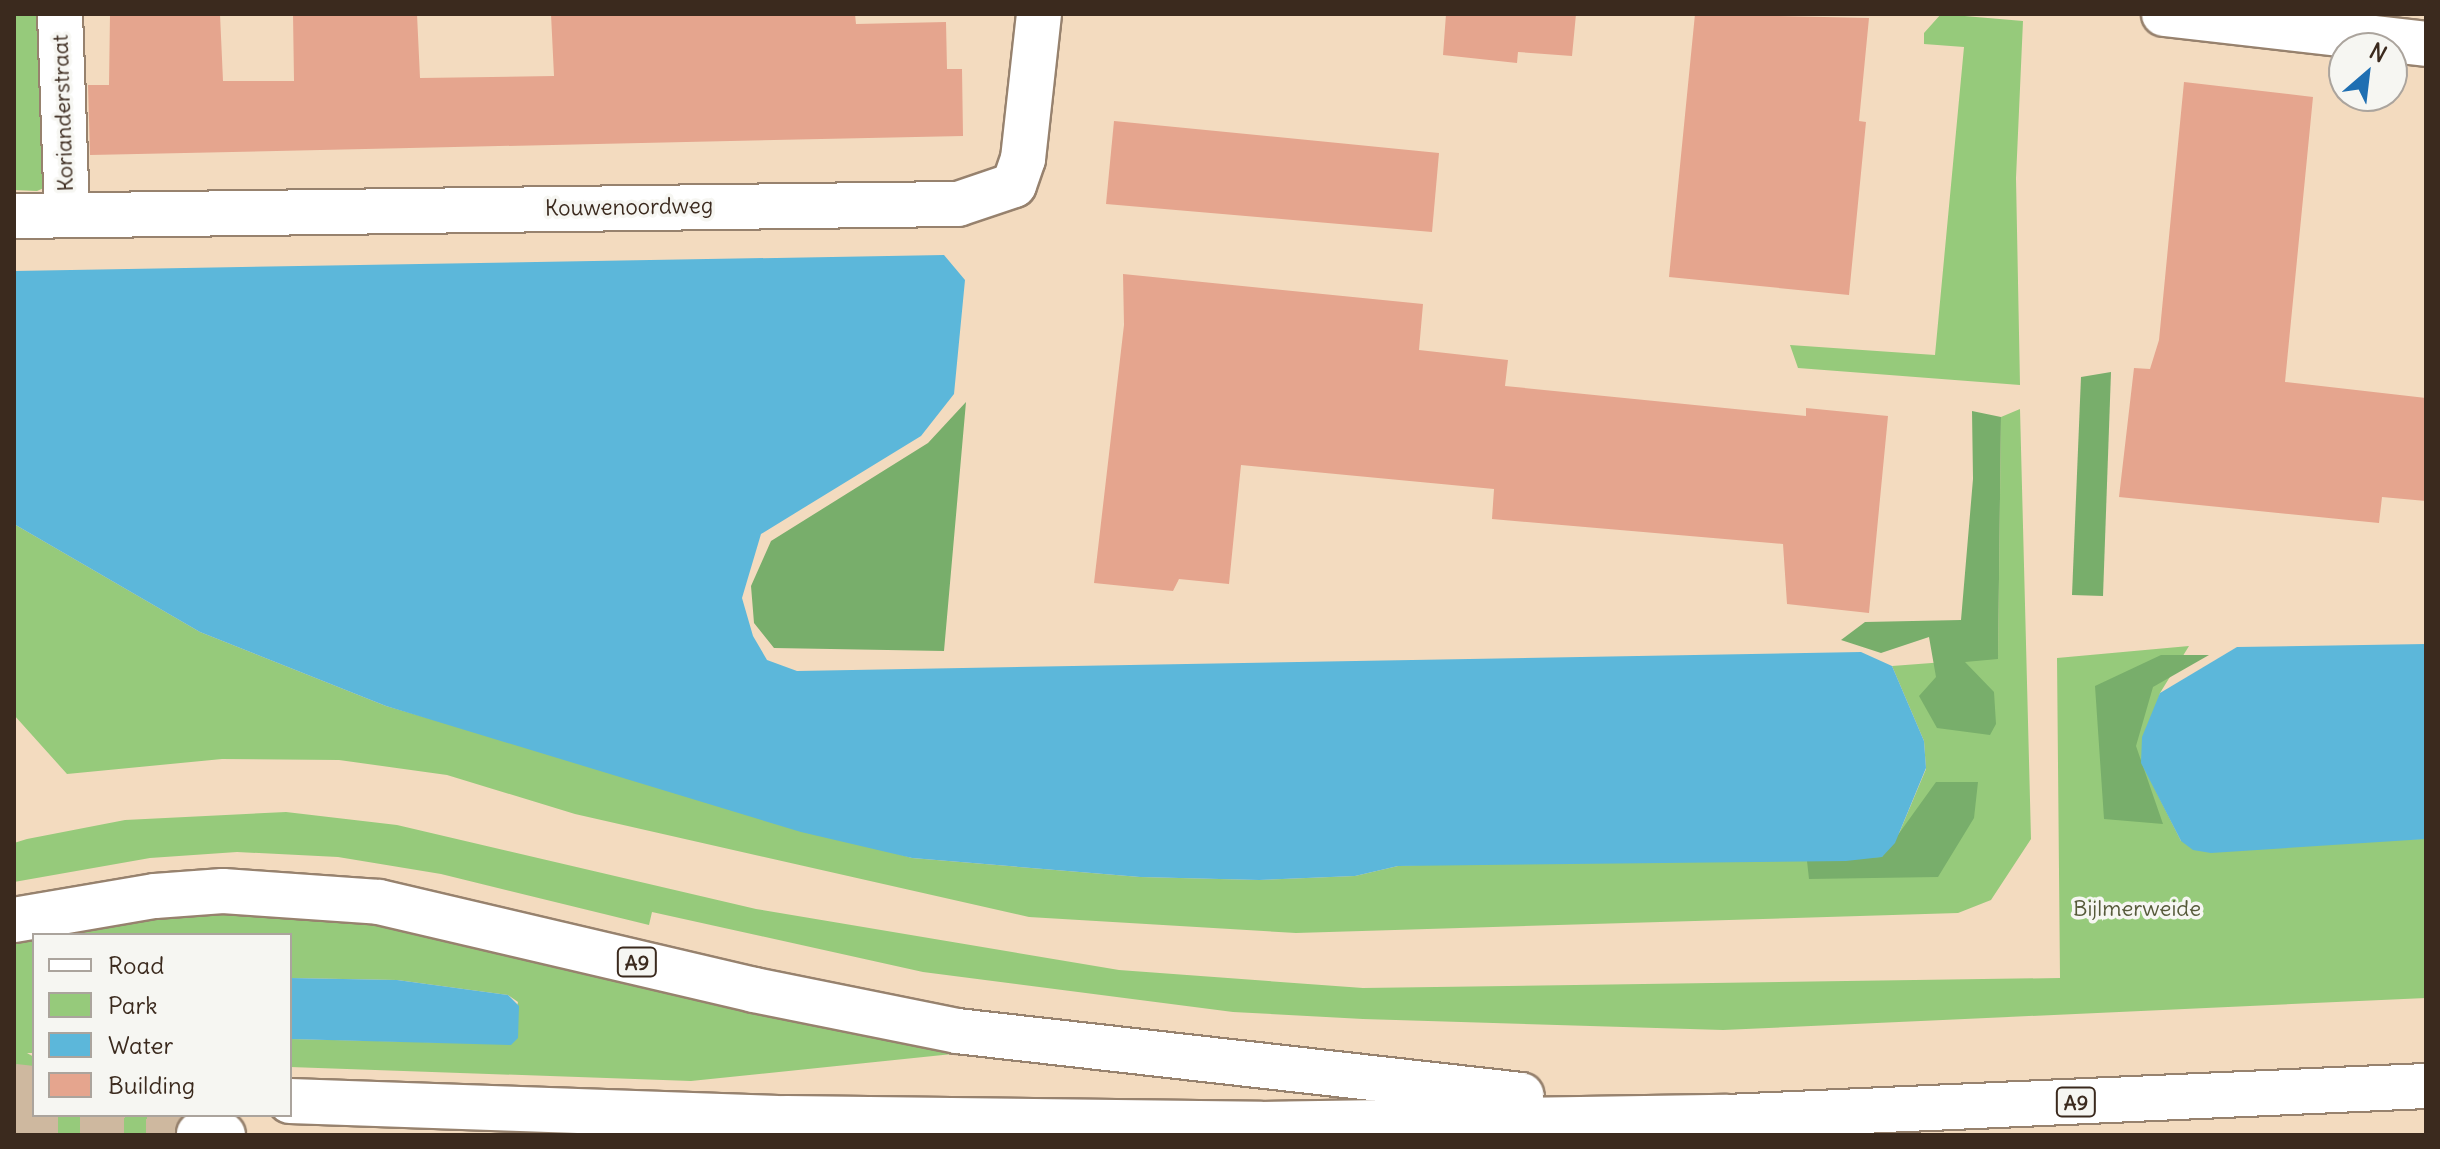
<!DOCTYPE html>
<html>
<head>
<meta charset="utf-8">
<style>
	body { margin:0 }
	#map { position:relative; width:2440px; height:1149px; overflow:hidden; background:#f3dbbf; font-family:Delius,sans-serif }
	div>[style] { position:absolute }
	.green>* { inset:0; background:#96ca7b }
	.forest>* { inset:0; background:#78ae6b }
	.water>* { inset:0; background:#5cb7da }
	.building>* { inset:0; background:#e5a58e }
	.highway-tunnel>* { height:44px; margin-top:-22px; transform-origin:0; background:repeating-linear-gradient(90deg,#ceb89f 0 44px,transparent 0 66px) }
	.roads { filter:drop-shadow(2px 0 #97826e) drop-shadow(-2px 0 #97826e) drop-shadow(0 2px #97826e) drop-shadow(0 -2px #97826e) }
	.minor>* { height:44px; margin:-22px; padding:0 22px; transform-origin:22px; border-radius:22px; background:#fff }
	.highway>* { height:44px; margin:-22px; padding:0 22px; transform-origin:22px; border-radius:22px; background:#fff }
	span { translate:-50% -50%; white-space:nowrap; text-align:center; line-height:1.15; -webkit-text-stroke:7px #f6f6f2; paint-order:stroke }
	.shield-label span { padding:2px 6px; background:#f6f6f2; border:2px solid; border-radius:6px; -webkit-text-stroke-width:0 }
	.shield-label { font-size:20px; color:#3b2a1e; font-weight:700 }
	.street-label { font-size:22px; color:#3b2a1e }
	.park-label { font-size:22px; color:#565a3a }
	.frame { position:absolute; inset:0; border:16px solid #3b2a1e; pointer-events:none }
	.legend { position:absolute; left:32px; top:933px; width:260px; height:184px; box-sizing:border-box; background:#f6f6f2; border:2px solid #aba49d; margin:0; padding:10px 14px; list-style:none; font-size:24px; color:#3b2a1e }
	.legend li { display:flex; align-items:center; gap:16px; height:40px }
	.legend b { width:40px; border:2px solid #aba49d }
	.north { position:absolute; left:2328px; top:32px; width:80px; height:80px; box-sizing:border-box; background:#f6f6f2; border:2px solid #aba49d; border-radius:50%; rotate:28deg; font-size:22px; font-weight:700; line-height:32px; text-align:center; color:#3b2a1e }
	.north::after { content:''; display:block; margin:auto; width:28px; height:36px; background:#1f6fb2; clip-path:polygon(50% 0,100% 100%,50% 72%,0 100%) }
</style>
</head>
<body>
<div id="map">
	<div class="green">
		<i style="clip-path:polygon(14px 14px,41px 14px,46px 187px,37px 191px,14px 190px)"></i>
		<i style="clip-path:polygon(1941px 14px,2023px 21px,2016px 178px,2020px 385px,1798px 368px,1790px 345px,1935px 355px,1964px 47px,1924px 44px,1924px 33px)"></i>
		<i style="clip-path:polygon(2020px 409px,2031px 839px,1991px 900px,1958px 913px,1296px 933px,1029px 917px,575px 814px,447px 775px,339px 760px,222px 759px,67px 774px,14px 715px,14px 524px,200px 632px,386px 706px,912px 858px,1140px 877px,1259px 880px,1355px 876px,1398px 866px,1895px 843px,1926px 769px,1924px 741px,1892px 666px,1998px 658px,2001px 417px)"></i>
		<i style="clip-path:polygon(2189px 646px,2160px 693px,2142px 763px,2181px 841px,2426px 839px,2426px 998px,1723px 1030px,1363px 1019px,1233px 1012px,923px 972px,652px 912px,649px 925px,441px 874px,338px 857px,237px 852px,150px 858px,14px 882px,14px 843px,27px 839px,125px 820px,286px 812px,397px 825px,756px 909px,1119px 970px,1363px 988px,2060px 978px,2057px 658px)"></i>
		<i style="clip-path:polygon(157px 911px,336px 912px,991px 1050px,691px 1081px,290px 1067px,290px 1039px,509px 1044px,518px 1002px,508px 995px,397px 980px,290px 978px,290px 935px,34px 935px,34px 1053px,27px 1053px,34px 1057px,34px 1115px,195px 1115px,194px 1135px,14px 1135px,14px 938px)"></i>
	</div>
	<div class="forest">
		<i style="clip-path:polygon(2111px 372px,2103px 596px,2072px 595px,2081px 377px)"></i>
		<i style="clip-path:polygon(966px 402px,944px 651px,774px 648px,754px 623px,751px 586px,771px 541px,928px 443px)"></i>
		<i style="clip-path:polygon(1972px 411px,2001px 417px,1998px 659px,1965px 662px,1994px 692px,1996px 724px,1990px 735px,1937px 728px,1919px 696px,1936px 677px,1929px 637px,1881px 653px,1841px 640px,1865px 622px,1961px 620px,1973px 479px)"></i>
		<i style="clip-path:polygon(2161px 655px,2209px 655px,2153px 687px,2136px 746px,2163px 824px,2104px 819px,2095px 686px)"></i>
		<i style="clip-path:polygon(1936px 782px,1978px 782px,1974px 818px,1938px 877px,1809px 879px,1807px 861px,1882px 857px)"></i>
	</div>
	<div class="water">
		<i style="clip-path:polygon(944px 255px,965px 280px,954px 394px,921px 436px,761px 534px,742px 598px,753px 636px,767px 660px,797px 671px,1861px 652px,1892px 666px,1924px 741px,1926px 768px,1895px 843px,1882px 857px,1846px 861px,1398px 866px,1355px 876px,1259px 880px,1140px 877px,912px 858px,801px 832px,386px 706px,200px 632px,14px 524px,14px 271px)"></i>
		<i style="clip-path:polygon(2426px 644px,2426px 839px,2211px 853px,2193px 850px,2181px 841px,2141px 763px,2142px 737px,2160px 693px,2237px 647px)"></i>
		<i style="clip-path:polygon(290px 978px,397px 980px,508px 995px,519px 1006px,518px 1038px,511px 1045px,290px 1039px)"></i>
	</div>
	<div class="building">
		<i style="clip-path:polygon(110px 14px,220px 14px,223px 81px,294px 81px,293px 14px,417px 14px,420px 78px,554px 76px,551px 14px,855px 14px,856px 24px,946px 22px,947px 69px,962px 69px,963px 136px,90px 155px,88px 85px,109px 85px)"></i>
		<i style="clip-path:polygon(1446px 14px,1576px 14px,1572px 56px,1518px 52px,1517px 63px,1443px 55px)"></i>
		<i style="clip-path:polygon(1695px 14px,1869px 18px,1859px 121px,1866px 122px,1849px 295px,1669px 277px)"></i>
		<i style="clip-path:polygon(2184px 82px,2313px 97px,2285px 382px,2426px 398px,2426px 501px,2382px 497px,2379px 523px,2119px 497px,2134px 368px,2150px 369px,2159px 340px)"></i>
		<i style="clip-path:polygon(1114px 121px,1439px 153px,1432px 232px,1106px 204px)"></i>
		<i style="clip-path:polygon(1123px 274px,1423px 304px,1419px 350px,1508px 360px,1505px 386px,1806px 416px,1806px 408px,1888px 416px,1869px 613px,1787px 604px,1783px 544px,1492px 519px,1494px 489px,1241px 465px,1229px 584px,1179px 579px,1173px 591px,1094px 583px,1124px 325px)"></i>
	</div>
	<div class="highway-tunnel">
		<i style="left:14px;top:1086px;width:20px;rotate:6deg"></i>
		<i style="left:14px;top:1123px;width:185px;rotate:3.4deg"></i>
	</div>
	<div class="roads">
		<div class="minor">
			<i style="left:60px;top:14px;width:199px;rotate:88deg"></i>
			<i style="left:2164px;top:14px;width:264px;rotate:6.5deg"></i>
			<i style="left:14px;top:216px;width:944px;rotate:-0.73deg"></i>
			<i style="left:958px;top:204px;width:59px;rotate:-18.7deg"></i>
			<i style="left:1014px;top:185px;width:28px;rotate:-71deg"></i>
			<i style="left:1023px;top:159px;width:146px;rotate:-83.7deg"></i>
		</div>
		<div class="highway">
			<i style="left:14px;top:920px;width:143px;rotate:-9.7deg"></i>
			<i style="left:155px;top:896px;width:68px;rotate:-4.2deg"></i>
			<i style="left:223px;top:891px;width:156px;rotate:4deg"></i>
			<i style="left:379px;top:902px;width:385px;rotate:13.2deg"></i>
			<i style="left:754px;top:990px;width:207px;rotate:11.4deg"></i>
			<i style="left:957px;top:1031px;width:568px;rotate:6.47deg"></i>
			<i style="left:290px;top:1101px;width:496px;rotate:2deg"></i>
			<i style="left:786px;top:1118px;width:475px;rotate:0.7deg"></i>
			<i style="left:1261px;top:1124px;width:466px;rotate:-0.9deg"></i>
			<i style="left:1727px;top:1117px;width:700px;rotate:-2.54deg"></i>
			<i style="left:199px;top:1134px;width:24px;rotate:2deg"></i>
		</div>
	</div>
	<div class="shield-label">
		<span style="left:637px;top:962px">A9</span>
		<span style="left:2076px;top:1102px">A9</span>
	</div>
	<div class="street-label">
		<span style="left:63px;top:113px;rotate:-92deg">Korianderstraat</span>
		<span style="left:629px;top:207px;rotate:-1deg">Kouwenoordweg</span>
	</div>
	<div class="park-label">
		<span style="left:2137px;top:909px">Bijlmerweide</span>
	</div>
	<div class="frame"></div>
	<ul class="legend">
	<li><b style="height:10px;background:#fff"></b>Road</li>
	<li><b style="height:22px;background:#96ca7b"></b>Park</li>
	<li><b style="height:22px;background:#5cb7da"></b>Water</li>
	<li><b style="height:22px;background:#e5a58e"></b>Building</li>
	</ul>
	<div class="north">N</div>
</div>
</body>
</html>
